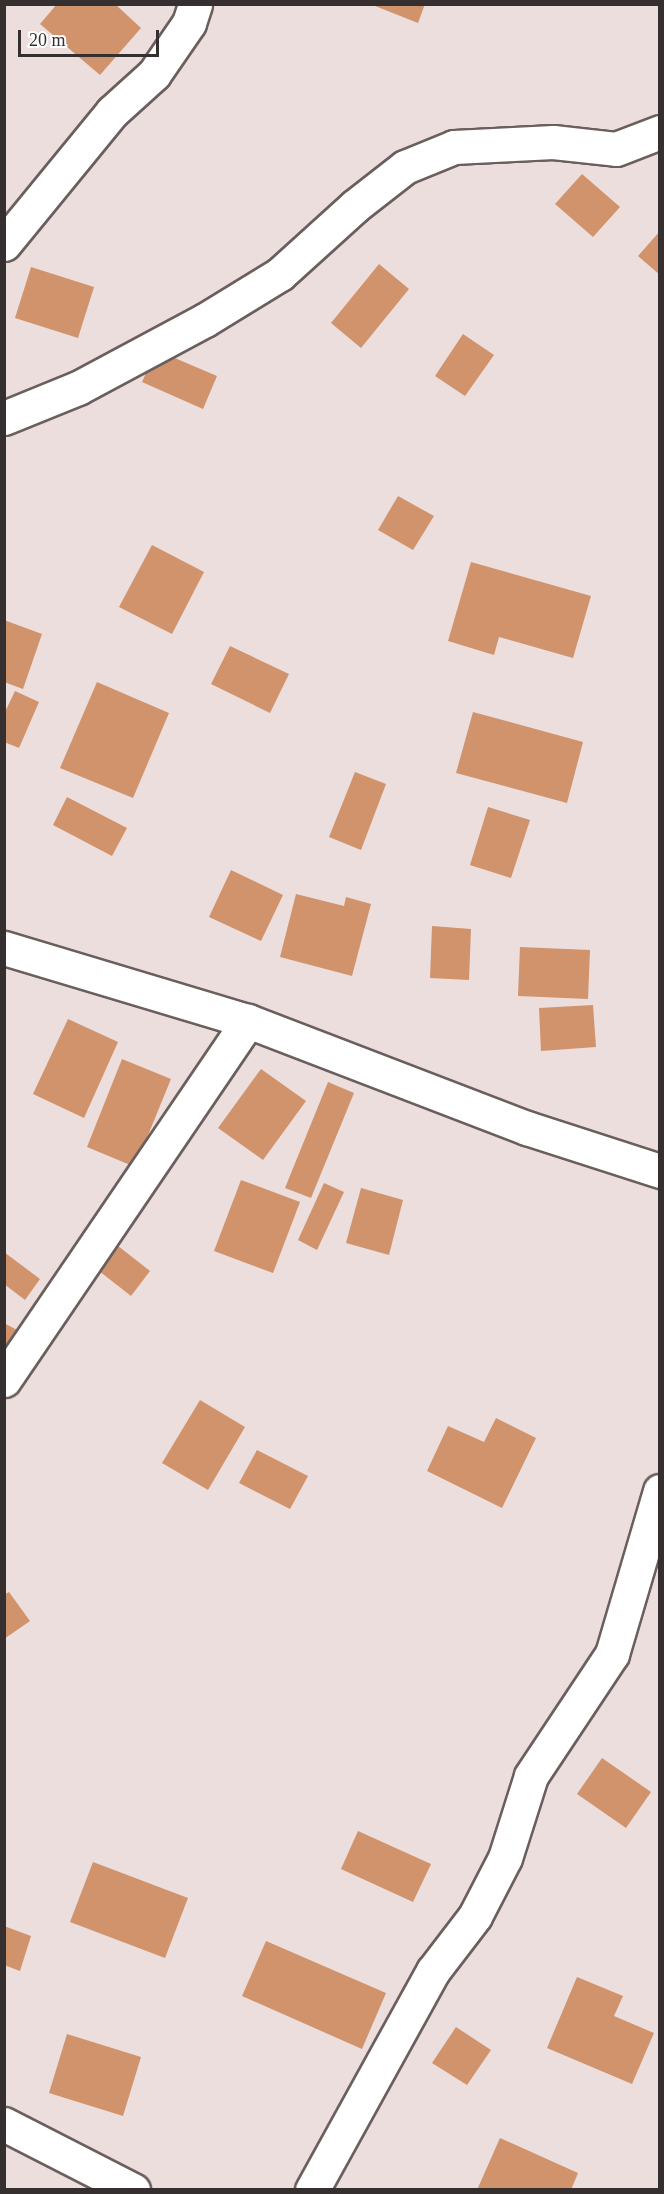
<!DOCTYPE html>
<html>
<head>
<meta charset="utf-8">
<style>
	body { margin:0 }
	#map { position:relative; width:664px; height:2194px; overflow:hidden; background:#ecdedd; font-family:"Times New Roman",serif }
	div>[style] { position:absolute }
	.building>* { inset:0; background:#d0936c }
	.roads { filter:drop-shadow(2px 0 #6a5f5d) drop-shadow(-2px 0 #6a5f5d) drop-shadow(0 2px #6a5f5d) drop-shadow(0 -2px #6a5f5d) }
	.minor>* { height:33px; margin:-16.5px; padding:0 16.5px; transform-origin:16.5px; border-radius:16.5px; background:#fff }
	span { translate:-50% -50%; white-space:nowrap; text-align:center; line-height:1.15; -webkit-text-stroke:6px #fff; paint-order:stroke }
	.frame { position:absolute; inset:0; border:6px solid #35302f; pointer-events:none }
	.scale { position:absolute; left:18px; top:30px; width:141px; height:27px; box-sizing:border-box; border:3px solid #35302f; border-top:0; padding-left:8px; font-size:18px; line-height:21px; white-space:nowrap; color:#35302f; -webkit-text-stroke:4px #fff; paint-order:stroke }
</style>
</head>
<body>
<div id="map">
	<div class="building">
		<i style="clip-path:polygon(57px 4px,115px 4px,141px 28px,100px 75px,40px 24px)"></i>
		<i style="clip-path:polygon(370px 4px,425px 4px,418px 23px)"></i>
		<i style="clip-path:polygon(582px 174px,620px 207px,593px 237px,555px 204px)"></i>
		<i style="clip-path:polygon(660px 231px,660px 275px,638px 256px)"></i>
		<i style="clip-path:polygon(379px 264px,409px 289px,361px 348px,331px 323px)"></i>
		<i style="clip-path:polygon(31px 267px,94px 287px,78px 338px,15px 318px)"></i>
		<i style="clip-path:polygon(463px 334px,494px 355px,465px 396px,435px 376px)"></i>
		<i style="clip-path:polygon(156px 350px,217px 376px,203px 409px,142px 382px)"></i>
		<i style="clip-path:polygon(398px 496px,434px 516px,413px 550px,378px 530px)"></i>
		<i style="clip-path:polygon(152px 545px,204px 572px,172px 634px,119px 607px)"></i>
		<i style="clip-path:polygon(471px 562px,591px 596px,573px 658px,499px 637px,494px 655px,448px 641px)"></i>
		<i style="clip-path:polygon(4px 620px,42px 634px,23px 689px,4px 682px)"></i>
		<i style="clip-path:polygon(230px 646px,289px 674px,270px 713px,211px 684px)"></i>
		<i style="clip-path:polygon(97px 682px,169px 713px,133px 798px,60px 768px)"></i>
		<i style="clip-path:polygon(15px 691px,39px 702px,19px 748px,4px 742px,4px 714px)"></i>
		<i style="clip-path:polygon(473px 712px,583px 742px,567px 803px,456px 773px)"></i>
		<i style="clip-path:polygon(355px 772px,386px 784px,361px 850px,329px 837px)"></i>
		<i style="clip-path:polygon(67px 797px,127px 828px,112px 856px,53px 825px)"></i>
		<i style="clip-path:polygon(488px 807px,530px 820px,511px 878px,470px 865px)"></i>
		<i style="clip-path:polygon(231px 870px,283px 895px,261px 941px,209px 917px)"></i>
		<i style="clip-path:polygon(296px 894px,344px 906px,346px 897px,371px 904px,352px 976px,280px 957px)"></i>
		<i style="clip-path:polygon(432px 926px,471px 929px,469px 980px,430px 978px)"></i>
		<i style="clip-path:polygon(520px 947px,590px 950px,588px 999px,518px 996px)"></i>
		<i style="clip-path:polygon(593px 1005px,596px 1047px,541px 1051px,539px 1008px)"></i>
		<i style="clip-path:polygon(68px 1019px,118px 1042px,84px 1118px,33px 1094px)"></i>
		<i style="clip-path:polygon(122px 1059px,171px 1079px,135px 1167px,87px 1147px)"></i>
		<i style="clip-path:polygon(261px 1069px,306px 1101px,263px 1160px,218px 1128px)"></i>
		<i style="clip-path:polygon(328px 1082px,354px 1093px,311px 1198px,285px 1188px)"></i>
		<i style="clip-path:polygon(241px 1180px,300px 1202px,273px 1273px,214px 1251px)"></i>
		<i style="clip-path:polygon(324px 1183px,344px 1192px,317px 1250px,298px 1240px)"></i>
		<i style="clip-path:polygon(361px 1188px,403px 1200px,389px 1255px,346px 1243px)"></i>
		<i style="clip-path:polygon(113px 1242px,150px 1271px,131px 1296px,94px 1267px)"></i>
		<i style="clip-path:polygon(4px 1252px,40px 1279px,25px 1300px,4px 1284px)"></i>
		<i style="clip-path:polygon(4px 1323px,17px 1330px,4px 1350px)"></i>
		<i style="clip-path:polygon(200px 1400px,245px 1427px,208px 1490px,162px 1463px)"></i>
		<i style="clip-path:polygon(496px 1418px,536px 1438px,502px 1508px,427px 1471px,448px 1426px,484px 1442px)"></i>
		<i style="clip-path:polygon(257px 1450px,308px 1476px,290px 1509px,239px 1483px)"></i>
		<i style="clip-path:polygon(9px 1592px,30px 1621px,4px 1639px,4px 1595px)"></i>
		<i style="clip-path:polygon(602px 1758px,651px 1792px,626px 1828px,577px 1794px)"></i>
		<i style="clip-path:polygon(358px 1831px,431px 1864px,413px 1902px,341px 1869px)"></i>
		<i style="clip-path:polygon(93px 1862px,188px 1898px,165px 1958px,70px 1922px)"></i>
		<i style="clip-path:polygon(4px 1926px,31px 1936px,20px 1971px,4px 1965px)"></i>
		<i style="clip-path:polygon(266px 1941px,386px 1993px,362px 2049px,242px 1996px)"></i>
		<i style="clip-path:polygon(577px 1977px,623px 1996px,614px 2016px,654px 2033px,632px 2084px,547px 2048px)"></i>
		<i style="clip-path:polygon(456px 2027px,491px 2050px,467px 2085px,432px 2063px)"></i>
		<i style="clip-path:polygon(67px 2034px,141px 2057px,123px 2116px,49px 2093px)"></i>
		<i style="clip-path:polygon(500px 2138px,578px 2173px,571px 2190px,477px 2190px)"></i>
	</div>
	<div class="roads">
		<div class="minor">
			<i style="left:4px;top:244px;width:171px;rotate:-50.7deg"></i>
			<i style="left:112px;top:112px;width:57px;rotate:-42.1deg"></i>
			<i style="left:154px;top:74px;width:62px;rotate:-55.5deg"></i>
			<i style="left:189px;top:23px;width:20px;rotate:-72deg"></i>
			<i style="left:4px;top:418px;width:80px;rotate:-22.1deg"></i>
			<i style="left:78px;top:388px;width:144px;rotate:-28.2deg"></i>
			<i style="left:205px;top:320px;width:88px;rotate:-31.5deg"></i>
			<i style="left:280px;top:274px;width:101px;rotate:-42.2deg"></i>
			<i style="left:355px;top:206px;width:63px;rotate:-38deg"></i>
			<i style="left:405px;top:167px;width:53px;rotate:-22.2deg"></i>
			<i style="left:454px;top:147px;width:99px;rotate:-2.9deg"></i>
			<i style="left:553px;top:142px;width:63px;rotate:6.3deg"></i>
			<i style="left:616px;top:149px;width:47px;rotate:-21.1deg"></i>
			<i style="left:4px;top:948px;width:255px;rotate:16.7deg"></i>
			<i style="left:248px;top:1021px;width:299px;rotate:21deg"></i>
			<i style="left:527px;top:1128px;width:140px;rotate:17.9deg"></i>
			<i style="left:4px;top:1380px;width:434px;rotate:-55.8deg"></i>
			<i style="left:4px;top:2124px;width:145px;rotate:27.1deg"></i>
			<i style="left:312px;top:2190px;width:250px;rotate:-61.1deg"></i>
			<i style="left:433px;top:1971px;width:69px;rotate:-52.6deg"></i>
			<i style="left:475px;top:1916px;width:65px;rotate:-62.7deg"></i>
			<i style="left:505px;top:1858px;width:86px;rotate:-72.4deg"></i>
			<i style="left:531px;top:1776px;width:146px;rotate:-56.4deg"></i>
			<i style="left:612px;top:1654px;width:170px;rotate:-73.6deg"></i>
		</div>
	</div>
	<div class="frame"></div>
	<div class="scale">20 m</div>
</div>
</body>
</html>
